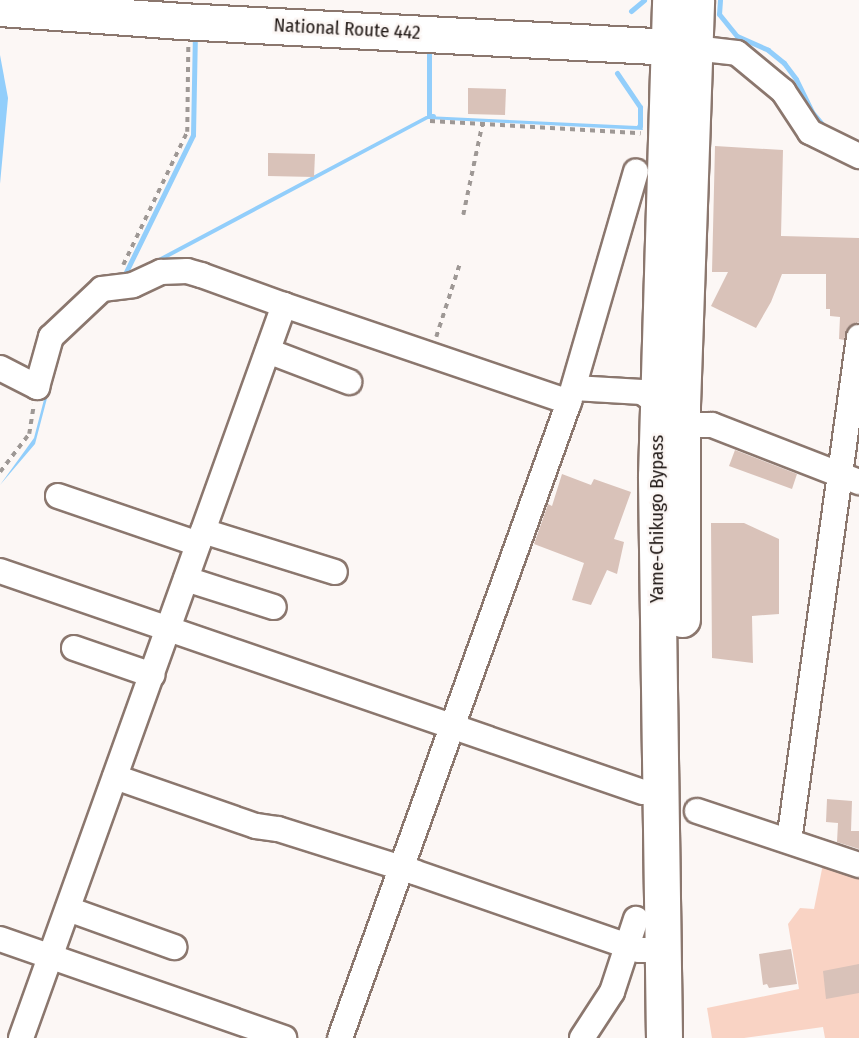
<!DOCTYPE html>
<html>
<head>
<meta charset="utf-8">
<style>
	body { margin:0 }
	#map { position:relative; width:859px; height:1038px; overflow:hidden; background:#fcf7f5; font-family:"Fira Sans Condensed",sans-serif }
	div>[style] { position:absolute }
	.green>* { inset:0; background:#f9d3c4 }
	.water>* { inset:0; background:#92cefb }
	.stream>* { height:5px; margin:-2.5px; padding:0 2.5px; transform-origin:2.5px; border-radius:2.5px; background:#92cefb }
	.building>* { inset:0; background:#d9c2b9 }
	.path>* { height:3.5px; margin-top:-1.75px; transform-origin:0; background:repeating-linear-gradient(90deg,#9e9895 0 5px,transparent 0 10px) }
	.roads { filter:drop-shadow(2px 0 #8b776e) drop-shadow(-2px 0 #8b776e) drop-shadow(0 2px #8b776e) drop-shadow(0 -2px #8b776e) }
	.minor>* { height:24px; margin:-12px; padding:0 12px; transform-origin:12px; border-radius:12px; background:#fff }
	.highway>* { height:35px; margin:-17.5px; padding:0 17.5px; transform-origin:17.5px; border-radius:17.5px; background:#fff }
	span { translate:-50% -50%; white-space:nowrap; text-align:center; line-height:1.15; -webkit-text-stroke:5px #fcf7f5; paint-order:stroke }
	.street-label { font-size:19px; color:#1d1512 }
</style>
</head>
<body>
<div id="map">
	<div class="green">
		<i style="clip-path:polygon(824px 859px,859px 871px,859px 1038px,825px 1038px,823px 1027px,744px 1038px,712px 1038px,707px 1008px,799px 989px,788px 924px,800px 908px,814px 909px)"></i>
	</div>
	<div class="water">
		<i style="clip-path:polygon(0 55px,8px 98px,0 184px)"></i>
		<i style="clip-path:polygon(426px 116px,637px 126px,640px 121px,643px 130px,428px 119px,124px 281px,121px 278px)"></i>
		<i style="clip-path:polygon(70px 332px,72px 334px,61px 345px,35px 444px,0 485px,34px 438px,59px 342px)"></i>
	</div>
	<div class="stream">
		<i style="left:720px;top:0;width:14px;rotate:94deg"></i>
		<i style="left:719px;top:14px;width:28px;rotate:51deg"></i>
		<i style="left:737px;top:36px;width:34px;rotate:24deg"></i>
		<i style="left:768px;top:50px;width:21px;rotate:39deg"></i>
		<i style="left:784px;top:63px;width:20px;rotate:53deg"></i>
		<i style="left:796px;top:79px;width:37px;rotate:64deg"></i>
		<i style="left:812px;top:112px;width:17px;rotate:50deg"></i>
		<i style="left:631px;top:11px;width:17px;rotate:-40deg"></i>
		<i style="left:429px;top:51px;width:65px;rotate:90deg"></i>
		<i style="left:429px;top:116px;width:4px"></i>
		<i style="left:617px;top:73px;width:41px;rotate:55.9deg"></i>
		<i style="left:640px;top:107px;width:19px;rotate:90deg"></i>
		<i style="left:123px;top:278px;width:159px;rotate:-63.9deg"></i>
		<i style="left:193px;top:135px;width:101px;rotate:-88.9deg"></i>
	</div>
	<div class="building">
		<i style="clip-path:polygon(468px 88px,506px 89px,505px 115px,468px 114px)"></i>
		<i style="clip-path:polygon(715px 146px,783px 150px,781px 236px,859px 238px,859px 322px,848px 327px,844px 340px,839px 339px,840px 317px,830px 316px,830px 309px,826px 309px,826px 274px,782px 274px,771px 302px,756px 328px,711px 306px,728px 272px,712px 272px)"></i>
		<i style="clip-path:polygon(268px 153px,315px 154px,314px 177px,268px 176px)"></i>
		<i style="clip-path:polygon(735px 450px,797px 474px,792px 489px,729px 466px)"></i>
		<i style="clip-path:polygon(562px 474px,591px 485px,594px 479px,631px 492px,614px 539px,624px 542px,617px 574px,607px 570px,591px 605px,572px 600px,584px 563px,534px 544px,548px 504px,552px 506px)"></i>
		<i style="clip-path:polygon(711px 523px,744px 523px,779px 539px,779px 614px,752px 616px,753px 663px,712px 658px)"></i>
		<i style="clip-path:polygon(827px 799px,852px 801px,851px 831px,859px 831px,859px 849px,837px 842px,838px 823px,826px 822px)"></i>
		<i style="clip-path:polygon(791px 949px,797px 984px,769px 988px,767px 984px,763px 985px,759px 954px)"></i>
		<i style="clip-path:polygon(859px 964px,859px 993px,826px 999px,823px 971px)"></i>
	</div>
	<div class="path">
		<i style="left:430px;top:121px;width:211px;rotate:3.3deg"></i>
		<i style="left:463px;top:215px;width:92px;rotate:-78.1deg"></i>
		<i style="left:123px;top:265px;width:148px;rotate:-64.3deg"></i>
		<i style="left:187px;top:132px;width:86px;rotate:-89.3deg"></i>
		<i style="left:436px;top:337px;width:75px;rotate:-72.1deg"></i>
		<i style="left:0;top:472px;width:48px;rotate:-52.7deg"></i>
		<i style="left:29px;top:434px;width:30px;rotate:-81deg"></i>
	</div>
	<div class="roads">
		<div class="minor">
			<i style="left:694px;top:48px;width:43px;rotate:6.6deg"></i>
			<i style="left:737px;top:53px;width:60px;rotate:39.6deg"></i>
			<i style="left:783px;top:91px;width:49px;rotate:56.6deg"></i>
			<i style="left:810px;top:132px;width:55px;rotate:26.1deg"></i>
			<i style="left:268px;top:351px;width:87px;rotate:20.9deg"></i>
			<i style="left:0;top:368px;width:42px;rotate:27.2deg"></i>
			<i style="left:37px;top:387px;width:52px;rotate:-74.4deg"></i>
			<i style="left:51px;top:337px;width:70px;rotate:-43.3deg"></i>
			<i style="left:102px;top:289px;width:31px;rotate:-7deg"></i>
			<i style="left:133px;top:285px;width:31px;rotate:-25deg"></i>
			<i style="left:161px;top:272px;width:26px;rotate:-2deg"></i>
			<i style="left:187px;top:271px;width:15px;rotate:16deg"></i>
			<i style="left:201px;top:275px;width:88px;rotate:19.9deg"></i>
			<i style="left:574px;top:388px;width:68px;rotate:3.4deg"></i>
			<i style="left:642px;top:392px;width:19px;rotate:36deg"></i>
			<i style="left:657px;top:403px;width:13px;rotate:4deg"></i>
			<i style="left:682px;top:425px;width:30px"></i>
			<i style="left:712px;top:425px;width:158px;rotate:21.2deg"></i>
			<i style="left:58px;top:496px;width:148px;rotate:18.9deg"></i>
			<i style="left:203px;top:531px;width:138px;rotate:17.3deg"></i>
			<i style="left:0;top:571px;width:680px;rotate:18.97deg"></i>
			<i style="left:186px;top:579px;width:92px;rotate:17.7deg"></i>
			<i style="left:74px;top:648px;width:83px;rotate:19.1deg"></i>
			<i style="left:115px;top:777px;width:149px;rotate:19.2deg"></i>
			<i style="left:256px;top:826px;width:22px;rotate:8deg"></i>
			<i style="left:278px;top:829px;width:143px;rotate:17.5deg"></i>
			<i style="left:414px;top:872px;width:238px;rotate:19.1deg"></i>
			<i style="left:639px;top:950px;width:24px"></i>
			<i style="left:697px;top:811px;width:171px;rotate:18.4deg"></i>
			<i style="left:789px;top:841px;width:509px;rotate:-82.09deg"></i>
			<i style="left:68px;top:909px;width:113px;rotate:19.7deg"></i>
			<i style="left:0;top:939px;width:301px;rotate:19.2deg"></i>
			<i style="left:21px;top:1038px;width:779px;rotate:-70.26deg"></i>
			<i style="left:284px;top:305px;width:301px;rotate:18.8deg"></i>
			<i style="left:340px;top:1038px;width:676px;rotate:-70.2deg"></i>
			<i style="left:569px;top:402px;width:240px;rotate:-73.8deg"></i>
			<i style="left:582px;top:1038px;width:55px;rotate:-56.9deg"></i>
			<i style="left:612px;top:992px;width:77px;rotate:-71.8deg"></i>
		</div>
		<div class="highway">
			<i style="left:0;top:8px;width:180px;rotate:4.1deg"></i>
			<i style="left:180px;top:21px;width:513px;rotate:3.02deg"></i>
			<i style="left:682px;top:619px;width:214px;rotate:-90deg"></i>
			<i style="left:682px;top:405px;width:405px;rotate:-88deg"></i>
			<i style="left:664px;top:1038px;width:562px;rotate:-90.82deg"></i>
			<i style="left:656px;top:476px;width:476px;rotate:-88.3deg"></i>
		</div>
	</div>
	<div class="street-label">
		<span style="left:347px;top:29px;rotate:3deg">National Route 442</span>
		<span style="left:657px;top:519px;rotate:-90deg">Yame-Chikugo Bypass</span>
	</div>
</div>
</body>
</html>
